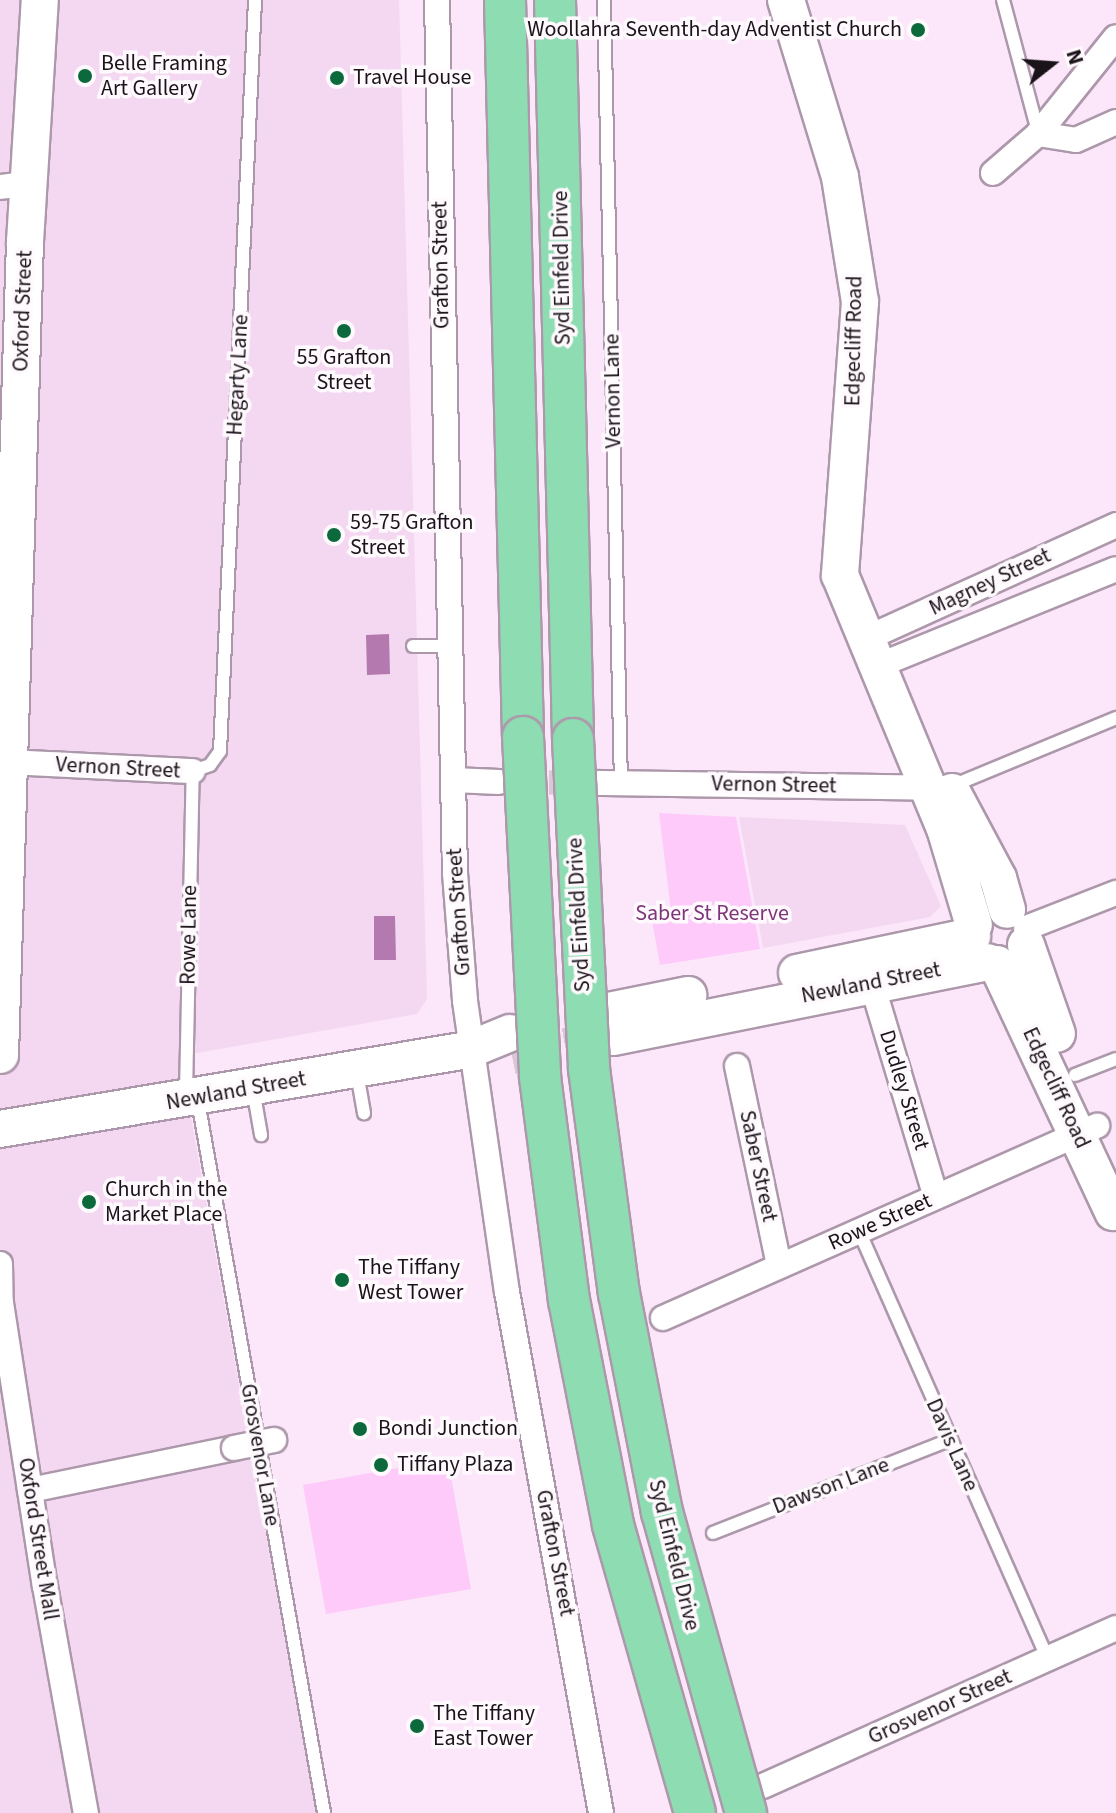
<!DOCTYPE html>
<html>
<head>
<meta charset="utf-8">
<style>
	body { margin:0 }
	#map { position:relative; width:1116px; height:1813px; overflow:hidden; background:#fce6f9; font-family:"Source Sans 3",sans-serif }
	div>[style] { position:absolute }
	.built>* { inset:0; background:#f4d8f1 }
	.green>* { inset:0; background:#fdcaf9 }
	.water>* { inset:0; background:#b479af }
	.street-tunnel>* { height:24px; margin-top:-12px; transform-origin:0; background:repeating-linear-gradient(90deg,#dac6d7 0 24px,transparent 0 36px) }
	.secondary-tunnel>* { height:36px; margin-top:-18px; transform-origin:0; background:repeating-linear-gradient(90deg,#dac6d7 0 36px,transparent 0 54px) }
	.roads { filter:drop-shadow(2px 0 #ad98ab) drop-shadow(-2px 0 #ad98ab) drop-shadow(0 2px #ad98ab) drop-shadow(0 -2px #ad98ab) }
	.lane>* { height:12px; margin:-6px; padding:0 6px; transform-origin:6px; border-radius:6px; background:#fff }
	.street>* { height:24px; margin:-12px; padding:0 12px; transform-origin:12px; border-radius:12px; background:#fff }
	.secondary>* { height:36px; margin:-18px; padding:0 18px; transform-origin:18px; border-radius:18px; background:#fff }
	.primary>* { height:40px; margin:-20px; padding:0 20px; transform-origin:20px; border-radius:20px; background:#8edcb2 }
	.bridges { filter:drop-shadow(2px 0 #ad98ab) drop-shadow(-2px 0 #ad98ab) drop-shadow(0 2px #ad98ab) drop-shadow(0 -2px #ad98ab) }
	.street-bridge>* { height:24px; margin:-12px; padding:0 12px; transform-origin:12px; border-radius:12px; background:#fff }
	.primary-bridge>* { height:40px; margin:-20px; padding:0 20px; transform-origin:20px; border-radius:20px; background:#8edcb2 }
	.dots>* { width:22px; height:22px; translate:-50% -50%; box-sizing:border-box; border:4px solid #fef9fd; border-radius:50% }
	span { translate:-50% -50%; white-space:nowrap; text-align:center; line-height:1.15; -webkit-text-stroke:7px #fef9fd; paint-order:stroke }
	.poi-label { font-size:22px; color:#1a1319 }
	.right { translate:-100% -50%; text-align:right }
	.left { translate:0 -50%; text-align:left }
	.street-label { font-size:22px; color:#1a1319 }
	.park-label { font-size:22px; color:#7d357a }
	.north { position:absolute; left:1012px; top:24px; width:80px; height:80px; -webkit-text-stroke:6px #fef9fd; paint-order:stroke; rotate:73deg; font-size:22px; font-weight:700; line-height:32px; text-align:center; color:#1a1319 }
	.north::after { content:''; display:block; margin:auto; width:28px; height:36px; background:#1a1319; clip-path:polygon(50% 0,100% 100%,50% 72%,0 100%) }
</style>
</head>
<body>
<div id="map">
	<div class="built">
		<i style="clip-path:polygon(0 0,399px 0,427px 999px,417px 1014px,180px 1056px,316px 1813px,0 1813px)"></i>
		<i style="clip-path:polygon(739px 817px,905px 825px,941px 906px,930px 917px,763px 948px)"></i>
	</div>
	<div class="green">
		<i style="clip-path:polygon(659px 813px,736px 817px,760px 949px,660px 965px,651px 915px,671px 911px)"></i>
		<i style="clip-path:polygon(448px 1459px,471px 1589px,326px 1614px,303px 1485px)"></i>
	</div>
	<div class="water">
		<i style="clip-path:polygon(389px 634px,390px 674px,367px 675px,366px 635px)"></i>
		<i style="clip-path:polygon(374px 916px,395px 916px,396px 960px,374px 960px)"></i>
	</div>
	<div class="street-tunnel">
		<i style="left:513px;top:782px;width:76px;rotate:0.8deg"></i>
	</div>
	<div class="secondary-tunnel">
		<i style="left:512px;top:1056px;width:103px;rotate:-10.7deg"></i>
	</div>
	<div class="roads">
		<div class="lane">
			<i style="left:604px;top:0;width:783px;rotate:88.76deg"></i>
			<i style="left:1003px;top:0;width:137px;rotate:75.1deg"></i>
			<i style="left:413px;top:646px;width:37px"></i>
			<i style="left:952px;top:786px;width:178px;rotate:-22.5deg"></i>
			<i style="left:357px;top:1073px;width:41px;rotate:80.1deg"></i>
			<i style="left:1075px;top:1075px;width:44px;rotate:-21.3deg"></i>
			<i style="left:253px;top:1089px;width:47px;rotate:80.1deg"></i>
			<i style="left:186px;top:1093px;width:322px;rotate:-88.8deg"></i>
			<i style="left:193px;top:771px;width:18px;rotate:-19deg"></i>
			<i style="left:210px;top:765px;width:17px;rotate:-54deg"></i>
			<i style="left:220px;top:751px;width:752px;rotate:-87.33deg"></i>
			<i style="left:198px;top:1101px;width:723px;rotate:79.96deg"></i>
			<i style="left:859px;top:1231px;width:467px;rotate:66.2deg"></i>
			<i style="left:713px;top:1533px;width:254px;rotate:-21.5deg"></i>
		</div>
		<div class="street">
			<i style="left:437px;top:0;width:873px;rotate:88.82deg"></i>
			<i style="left:455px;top:873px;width:128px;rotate:85.5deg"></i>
			<i style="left:465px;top:1001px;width:294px;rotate:81.8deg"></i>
			<i style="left:507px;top:1292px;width:529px;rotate:79.77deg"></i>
			<i style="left:1038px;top:134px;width:38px;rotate:9deg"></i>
			<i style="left:1076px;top:140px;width:44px;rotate:-24.2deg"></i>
			<i style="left:993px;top:173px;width:60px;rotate:-40.9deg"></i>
			<i style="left:1038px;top:134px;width:124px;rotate:-51.2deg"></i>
			<i style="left:0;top:187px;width:31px;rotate:-7deg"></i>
			<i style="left:863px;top:640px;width:278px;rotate:-24.4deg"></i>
			<i style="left:875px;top:667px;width:260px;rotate:-22.1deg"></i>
			<i style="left:7px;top:762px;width:186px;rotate:2.8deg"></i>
			<i style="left:453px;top:780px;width:46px;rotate:2.5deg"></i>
			<i style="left:598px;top:783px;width:341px;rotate:0.8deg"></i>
			<i style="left:1026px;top:928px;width:97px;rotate:-21.3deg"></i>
			<i style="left:872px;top:984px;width:222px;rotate:73.3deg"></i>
			<i style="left:737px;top:1066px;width:204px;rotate:78.1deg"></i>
			<i style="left:0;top:1264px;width:39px;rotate:89deg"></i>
			<i style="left:1px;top:1303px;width:286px;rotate:81.2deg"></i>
			<i style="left:45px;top:1586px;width:231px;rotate:79.8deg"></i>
			<i style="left:663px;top:1318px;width:475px;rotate:-23.9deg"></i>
			<i style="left:30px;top:1490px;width:208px;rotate:-11.6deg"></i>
			<i style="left:763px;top:1786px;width:387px;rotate:-24.1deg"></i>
		</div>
		<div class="secondary">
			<i style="left:786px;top:0;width:185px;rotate:73deg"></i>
			<i style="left:840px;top:177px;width:127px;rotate:80.9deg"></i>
			<i style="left:860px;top:302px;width:274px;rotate:94.2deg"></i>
			<i style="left:840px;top:575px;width:274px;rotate:67.5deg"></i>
			<i style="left:945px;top:828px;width:101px;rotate:73.4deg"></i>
			<i style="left:952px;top:792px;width:98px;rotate:61.9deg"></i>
			<i style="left:998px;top:878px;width:33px;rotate:74deg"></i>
			<i style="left:1026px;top:945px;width:94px;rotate:70.8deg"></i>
			<i style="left:997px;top:964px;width:274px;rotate:64.9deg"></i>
			<i style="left:797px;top:973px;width:179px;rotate:-11.9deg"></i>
			<i style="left:609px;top:1011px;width:81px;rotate:-11.4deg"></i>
			<i style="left:613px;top:1037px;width:382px;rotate:-11.3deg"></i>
			<i style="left:0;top:1055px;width:813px;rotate:-88.24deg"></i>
			<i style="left:25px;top:242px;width:242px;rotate:-86.5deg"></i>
			<i style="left:0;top:1129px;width:478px;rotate:-9.6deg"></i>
			<i style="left:471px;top:1049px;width:42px;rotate:-22.3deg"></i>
		</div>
		<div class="primary">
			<i style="left:505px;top:0;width:737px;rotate:88.6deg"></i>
			<i style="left:555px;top:0;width:739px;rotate:88.6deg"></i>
		</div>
	</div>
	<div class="bridges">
		<div class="street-bridge">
			<i style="left:234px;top:1448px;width:41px;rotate:-11.3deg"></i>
		</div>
		<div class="primary-bridge">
			<i style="left:523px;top:737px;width:340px;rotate:87.1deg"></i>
			<i style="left:540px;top:1077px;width:225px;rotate:82.6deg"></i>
			<i style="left:569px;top:1300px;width:229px;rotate:78.9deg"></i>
			<i style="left:613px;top:1525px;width:299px;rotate:74.1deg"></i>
			<i style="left:573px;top:739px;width:330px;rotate:87.2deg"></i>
			<i style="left:589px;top:1069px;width:226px;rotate:82.4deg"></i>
			<i style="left:619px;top:1293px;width:223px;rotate:78.9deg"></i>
			<i style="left:662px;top:1512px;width:313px;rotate:74.4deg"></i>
		</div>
	</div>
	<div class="dots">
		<i style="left:918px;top:30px;background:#0c693c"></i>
		<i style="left:85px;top:76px;background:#0c693c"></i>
		<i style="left:337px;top:78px;background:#0c693c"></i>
		<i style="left:344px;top:331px;background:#0c693c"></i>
		<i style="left:334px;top:535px;background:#0c693c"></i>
		<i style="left:89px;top:1202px;background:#0c693c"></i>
		<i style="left:342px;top:1280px;background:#0c693c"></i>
		<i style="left:360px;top:1429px;background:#0c693c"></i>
		<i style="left:381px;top:1465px;background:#0c693c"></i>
		<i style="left:417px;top:1726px;background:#0c693c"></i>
	</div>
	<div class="poi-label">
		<span class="right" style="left:902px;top:30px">Woollahra Seventh-day Adventist Church</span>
		<span class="left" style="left:101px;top:76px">Belle Framing<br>Art Gallery</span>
		<span class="left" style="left:353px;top:78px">Travel House</span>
		<span style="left:344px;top:370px">55 Grafton<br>Street</span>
		<span class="left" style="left:350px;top:535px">59-75 Grafton<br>Street</span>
		<span class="left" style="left:105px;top:1202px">Church in the<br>Market Place</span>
		<span class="left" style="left:358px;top:1280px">The Tiffany<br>West Tower</span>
		<span class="left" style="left:378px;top:1429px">Bondi Junction</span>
		<span class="left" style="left:397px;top:1465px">Tiffany Plaza</span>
		<span class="left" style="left:433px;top:1726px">The Tiffany<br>East Tower</span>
	</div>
	<div class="street-label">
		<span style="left:441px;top:265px;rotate:-91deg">Grafton Street</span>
		<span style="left:562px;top:268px;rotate:-91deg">Syd Einfeld Drive</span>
		<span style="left:23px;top:311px;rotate:-88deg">Oxford Street</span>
		<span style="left:854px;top:341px;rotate:-89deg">Edgecliff Road</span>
		<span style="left:238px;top:375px;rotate:-87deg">Hegarty Lane</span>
		<span style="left:613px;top:391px;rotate:-91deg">Vernon Lane</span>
		<span style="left:990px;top:582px;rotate:-25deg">Magney Street</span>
		<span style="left:118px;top:768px;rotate:3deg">Vernon Street</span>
		<span style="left:774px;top:785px;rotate:1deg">Vernon Street</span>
		<span style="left:459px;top:912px;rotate:-94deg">Grafton Street</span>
		<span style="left:579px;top:915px;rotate:-93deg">Syd Einfeld Drive</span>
		<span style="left:189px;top:935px;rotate:-89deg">Rowe Lane</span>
		<span style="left:871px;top:983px;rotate:-11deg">Newland Street</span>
		<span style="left:1056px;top:1088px;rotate:65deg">Edgecliff Road</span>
		<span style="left:904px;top:1090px;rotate:73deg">Dudley Street</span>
		<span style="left:236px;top:1091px;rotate:-10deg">Newland Street</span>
		<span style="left:758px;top:1166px;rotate:78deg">Saber Street</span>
		<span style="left:880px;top:1222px;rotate:-24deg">Rowe Street</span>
		<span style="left:952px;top:1445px;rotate:66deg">Davis Lane</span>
		<span style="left:260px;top:1455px;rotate:80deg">Grosvenor Lane</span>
		<span style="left:831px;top:1486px;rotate:-21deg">Dawson Lane</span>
		<span style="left:38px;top:1539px;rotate:81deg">Oxford Street Mall</span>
		<span style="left:555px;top:1553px;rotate:79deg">Grafton Street</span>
		<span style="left:674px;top:1555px;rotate:76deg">Syd Einfeld Drive</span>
		<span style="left:940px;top:1707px;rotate:-24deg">Grosvenor Street</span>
	</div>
	<div class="park-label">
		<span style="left:712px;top:914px">Saber St Reserve</span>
	</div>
	<div class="north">N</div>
</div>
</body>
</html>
